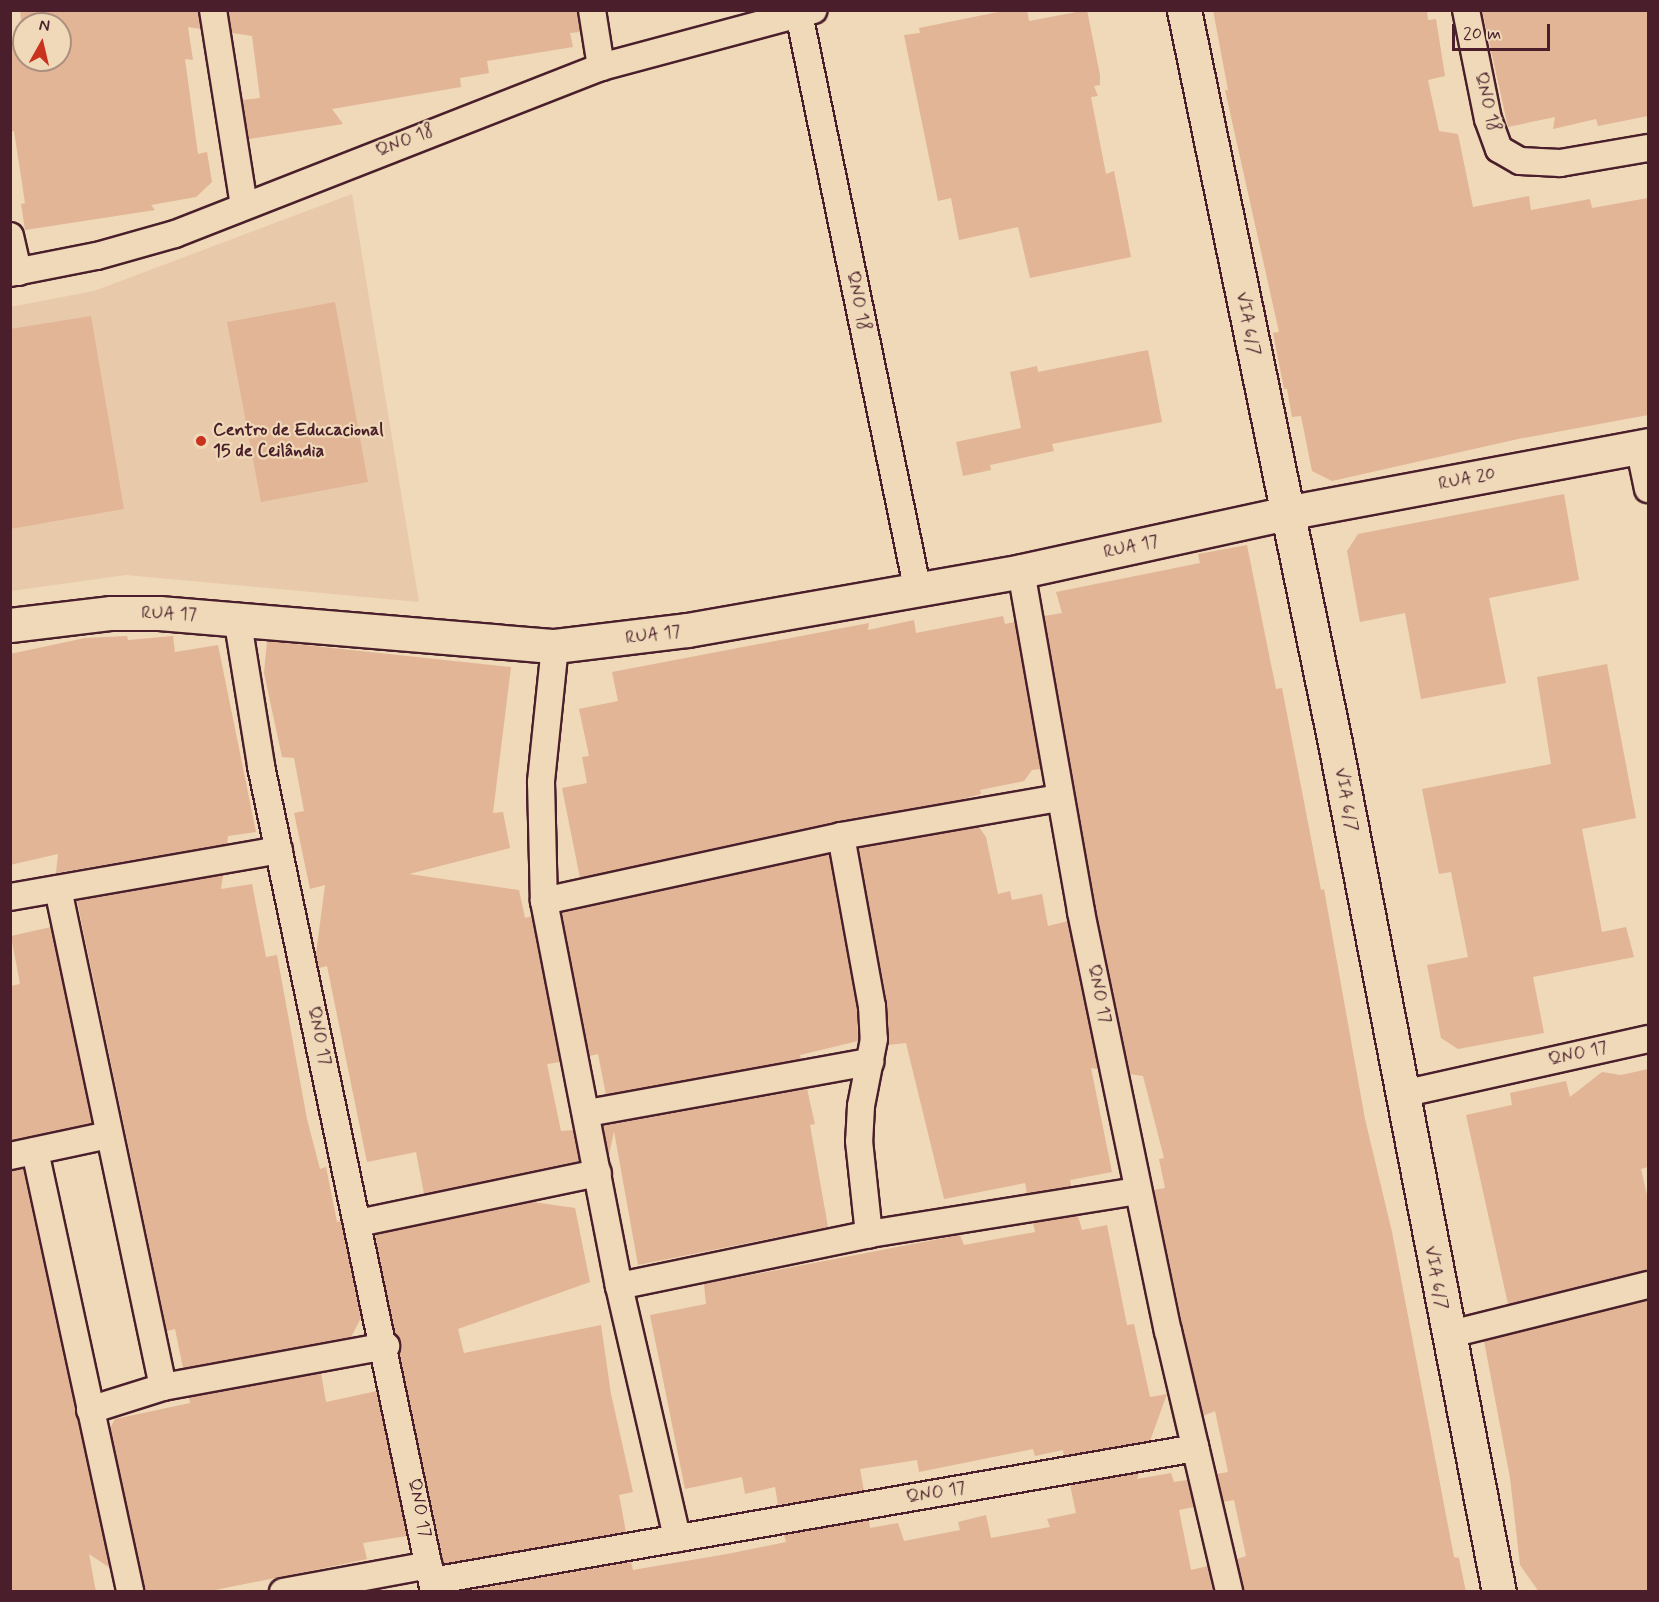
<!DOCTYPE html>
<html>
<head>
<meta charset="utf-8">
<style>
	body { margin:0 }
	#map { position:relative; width:1659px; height:1602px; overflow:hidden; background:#efd9b8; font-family:Mynerve,sans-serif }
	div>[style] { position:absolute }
	.built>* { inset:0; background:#e8caab }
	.building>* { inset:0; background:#e1b596 }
	.roads { filter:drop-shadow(2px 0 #4a1f2b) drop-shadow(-2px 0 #4a1f2b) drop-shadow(0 2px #4a1f2b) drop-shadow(0 -2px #4a1f2b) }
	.street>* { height:26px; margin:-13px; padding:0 13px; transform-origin:13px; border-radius:13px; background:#efd9b8 }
	.secondary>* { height:33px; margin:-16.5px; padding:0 16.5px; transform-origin:16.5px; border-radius:16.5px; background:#efd9b8 }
	.dots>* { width:16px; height:16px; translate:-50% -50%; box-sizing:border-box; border:3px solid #efd9b8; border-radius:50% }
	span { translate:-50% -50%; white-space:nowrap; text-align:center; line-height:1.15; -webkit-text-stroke:4.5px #efd9b8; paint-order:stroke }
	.street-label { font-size:18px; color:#4a1f2b }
	.poi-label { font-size:18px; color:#4a1f2b; font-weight:700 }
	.left { translate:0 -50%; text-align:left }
	.frame { position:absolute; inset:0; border:12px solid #4a1f2b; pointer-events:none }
	.north { position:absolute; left:12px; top:12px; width:60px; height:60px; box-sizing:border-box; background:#efd9b8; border:2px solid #ad8f80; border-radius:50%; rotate:8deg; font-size:16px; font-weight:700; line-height:24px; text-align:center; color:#4a1f2b }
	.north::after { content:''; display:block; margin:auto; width:21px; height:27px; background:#c8321e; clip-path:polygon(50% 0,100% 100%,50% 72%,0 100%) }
	.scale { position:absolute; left:1452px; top:24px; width:98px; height:27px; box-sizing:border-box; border:3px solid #4a1f2b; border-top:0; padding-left:8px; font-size:18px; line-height:21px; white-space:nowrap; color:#4a1f2b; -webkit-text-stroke:4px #efd9b8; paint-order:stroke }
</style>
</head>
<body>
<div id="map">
	<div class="built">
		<i style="clip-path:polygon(352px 194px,419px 602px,126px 575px,11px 591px,10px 307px,94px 291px)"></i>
	</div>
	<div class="building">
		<i style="clip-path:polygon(evenodd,20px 10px,198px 10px,201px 29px,188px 27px,193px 60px,185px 59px,198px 154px,207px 152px,212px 182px,196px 197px,151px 205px,155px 210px,25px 230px,21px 204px,25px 203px,14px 131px,10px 132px,10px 43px,23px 40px,20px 10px,24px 24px,60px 24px,60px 60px,24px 60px,24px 24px)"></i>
		<i style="clip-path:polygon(228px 10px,577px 10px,580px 32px,570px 33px,573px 47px,487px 61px,489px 73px,460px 78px,461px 87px,332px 109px,343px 124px,249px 139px,242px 100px,260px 98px,252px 36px,232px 33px)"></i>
		<i style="clip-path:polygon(1008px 10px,1027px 10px,1029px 21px,1087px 10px,1100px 75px,1100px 85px,1094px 86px,1098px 96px,1091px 97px,1106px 174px,1114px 171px,1131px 257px,1030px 278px,1018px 227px,959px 240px,951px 198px,938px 201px,904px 35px,920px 33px,919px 28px)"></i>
		<i style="clip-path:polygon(1213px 10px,1427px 10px,1428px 20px,1436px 19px,1445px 76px,1428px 80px,1439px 131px,1458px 134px,1473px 207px,1529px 196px,1531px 210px,1590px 199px,1592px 208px,1648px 198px,1648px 415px,1518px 439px,1332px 481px,1312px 471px,1301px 416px,1292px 417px,1287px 389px,1284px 389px,1273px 333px,1279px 332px,1225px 90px,1228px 90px)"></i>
		<i style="clip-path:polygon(1482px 10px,1648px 10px,1648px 116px,1598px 126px,1596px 119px,1553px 129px,1555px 117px,1508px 127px)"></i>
		<i style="clip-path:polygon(335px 302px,368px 482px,261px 502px,227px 322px)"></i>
		<i style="clip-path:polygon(91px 316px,124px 509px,10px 529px,10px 329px)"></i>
		<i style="clip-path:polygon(1148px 350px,1162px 422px,1052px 444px,1054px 451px,990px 465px,991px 470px,963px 476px,956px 442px,1021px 428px,1010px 372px,1037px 366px,1038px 372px)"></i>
		<i style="clip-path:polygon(1564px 494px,1579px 580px,1489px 598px,1506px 683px,1421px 699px,1405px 613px,1360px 622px,1347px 551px,1358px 534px)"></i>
		<i style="clip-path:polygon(1247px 545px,1276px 689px,1282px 688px,1321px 890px,1324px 889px,1365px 1119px,1392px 1232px,1454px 1557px,1459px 1558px,1466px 1592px,1244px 1592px,1237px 1559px,1246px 1556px,1234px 1500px,1223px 1502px,1217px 1474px,1228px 1472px,1215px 1411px,1203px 1416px,1183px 1328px,1154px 1190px,1165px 1188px,1159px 1159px,1164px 1158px,1143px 1076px,1130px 1074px,1095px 907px,1044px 616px,1062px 613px,1056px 592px,1200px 563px,1198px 554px)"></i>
		<i style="clip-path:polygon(1003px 616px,1005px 624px,1015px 622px,1041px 769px,1032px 770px,1024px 781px,980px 790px,981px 794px,959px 800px,838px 821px,580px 878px,562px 788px,587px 783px,582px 757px,589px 756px,579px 709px,618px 701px,612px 672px,869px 623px,868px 630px,914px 620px,916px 633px)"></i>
		<i style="clip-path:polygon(127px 636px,128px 640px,173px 636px,175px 652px,218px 645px,256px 832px,228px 836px,227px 844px,56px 873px,58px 854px,10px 865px,10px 654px,85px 638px)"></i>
		<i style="clip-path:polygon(267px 641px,511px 667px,493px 813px,503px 812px,510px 848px,409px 874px,519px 890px,525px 918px,532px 916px,560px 1062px,547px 1064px,561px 1131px,573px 1130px,579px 1161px,424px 1194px,416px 1152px,367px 1162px,327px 966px,319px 968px,316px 954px,325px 885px,310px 889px,294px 813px,304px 811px,294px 758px,282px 757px,264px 673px)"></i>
		<i style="clip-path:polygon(1607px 664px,1636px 818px,1582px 829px,1602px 932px,1626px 927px,1634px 957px,1533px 977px,1544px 1033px,1458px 1049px,1441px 1038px,1427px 965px,1468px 957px,1451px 872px,1439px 874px,1422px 789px,1551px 764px,1537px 677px)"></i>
		<i style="clip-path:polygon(979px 827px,986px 837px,998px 894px,1010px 891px,1012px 900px,1042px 894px,1048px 926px,1068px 921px,1098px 1069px,1091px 1068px,1112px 1172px,1070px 1180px,1071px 1186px,1027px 1194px,1025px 1183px,944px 1199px,906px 1043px,888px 1045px,887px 1003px,858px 848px)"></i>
		<i style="clip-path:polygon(829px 854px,857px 1008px,858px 1041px,800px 1055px,801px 1059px,606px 1095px,598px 1054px,589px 1056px,562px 913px)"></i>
		<i style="clip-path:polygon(223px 875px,221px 889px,252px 884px,266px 957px,277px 955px,307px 1119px,320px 1169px,326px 1167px,337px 1222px,341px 1221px,361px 1318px,351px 1337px,183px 1368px,175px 1329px,167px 1331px,77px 901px)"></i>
		<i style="clip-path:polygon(51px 927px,92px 1123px,10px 1141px,10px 986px,20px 984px,11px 936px)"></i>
		<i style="clip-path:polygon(1648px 1069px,1648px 1167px,1641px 1169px,1648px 1199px,1648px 1270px,1508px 1304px,1466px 1115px,1512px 1105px,1510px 1093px,1566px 1081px,1570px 1097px,1602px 1072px,1621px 1075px)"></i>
		<i style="clip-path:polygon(807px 1089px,815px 1124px,810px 1125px,828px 1227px,638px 1265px,614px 1131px,609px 1155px,603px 1126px)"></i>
		<i style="clip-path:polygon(23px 1168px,110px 1568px,89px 1554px,96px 1592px,10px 1592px,10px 1171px)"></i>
		<i style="clip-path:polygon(533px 1202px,575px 1208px,590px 1282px,458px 1329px,464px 1353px,601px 1325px,611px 1394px,633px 1492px,619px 1495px,626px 1532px,444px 1564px,399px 1353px,401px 1343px,395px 1335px,375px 1235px)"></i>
		<i style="clip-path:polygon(1078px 1216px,1082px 1230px,1107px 1225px,1127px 1325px,1134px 1324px,1150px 1397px,1167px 1394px,1150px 1441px,1064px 1456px,1063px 1450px,1035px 1456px,1033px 1449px,919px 1472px,917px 1460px,860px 1469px,864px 1491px,778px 1505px,775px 1487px,745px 1494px,742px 1477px,685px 1489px,650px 1315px,706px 1304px,704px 1284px,960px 1235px,964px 1245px,1035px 1232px,1033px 1223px)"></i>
		<i style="clip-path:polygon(1648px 1300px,1648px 1592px,1539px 1592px,1520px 1565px,1510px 1478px,1484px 1341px)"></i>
		<i style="clip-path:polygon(321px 1373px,326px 1402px,377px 1391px,407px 1536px,363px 1543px,367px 1559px,315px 1570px,205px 1592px,145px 1592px,110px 1428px,115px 1419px,190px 1403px,189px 1397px)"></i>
		<i style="clip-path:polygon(1139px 1473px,1137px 1479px,1171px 1473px,1174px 1482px,1187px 1480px,1194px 1507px,1179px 1510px,1191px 1570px,1208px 1566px,1213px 1592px,459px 1592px,631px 1562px,633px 1570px,727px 1554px,786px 1542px,784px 1535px,869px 1520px,870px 1528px,898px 1523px,904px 1541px,960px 1530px,958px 1522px,986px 1515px,991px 1538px,1050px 1527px,1047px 1519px,1076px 1513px,1070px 1485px)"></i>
	</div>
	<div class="roads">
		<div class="street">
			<i style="left:213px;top:10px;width:198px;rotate:81deg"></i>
			<i style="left:592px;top:10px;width:58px;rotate:81deg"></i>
			<i style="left:1466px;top:10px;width:111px;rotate:78.6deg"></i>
			<i style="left:1488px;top:119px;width:32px;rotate:70deg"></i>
			<i style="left:1499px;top:149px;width:24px;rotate:30deg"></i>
			<i style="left:1520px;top:161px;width:40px;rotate:2.9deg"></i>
			<i style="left:1560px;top:163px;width:89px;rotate:-9.7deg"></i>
			<i style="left:799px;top:14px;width:585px;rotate:78.36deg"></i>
			<i style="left:10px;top:236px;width:37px;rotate:77deg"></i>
			<i style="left:10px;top:273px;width:89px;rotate:-11.1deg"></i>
			<i style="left:97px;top:256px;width:81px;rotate:-15.8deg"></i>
			<i style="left:175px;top:234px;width:458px;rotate:-21.4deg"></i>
			<i style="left:601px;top:67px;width:220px;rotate:-15deg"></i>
			<i style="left:1639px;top:446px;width:44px;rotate:78.2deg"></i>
			<i style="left:1021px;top:571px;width:346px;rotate:80deg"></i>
			<i style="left:1081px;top:912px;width:428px;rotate:78.3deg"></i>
			<i style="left:1168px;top:1331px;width:268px;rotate:76.8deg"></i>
			<i style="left:237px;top:617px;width:151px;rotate:80.8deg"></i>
			<i style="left:261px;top:766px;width:844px;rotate:78.17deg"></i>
			<i style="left:555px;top:646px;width:137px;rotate:95.9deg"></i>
			<i style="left:541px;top:782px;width:119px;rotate:88.6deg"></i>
			<i style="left:544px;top:901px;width:392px;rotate:79deg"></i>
			<i style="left:619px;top:1286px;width:259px;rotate:77deg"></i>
			<i style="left:841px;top:836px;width:173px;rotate:79.7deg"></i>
			<i style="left:872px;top:1006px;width:33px;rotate:87deg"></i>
			<i style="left:874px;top:1039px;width:68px;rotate:101deg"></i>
			<i style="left:861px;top:1106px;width:35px;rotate:93deg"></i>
			<i style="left:859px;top:1141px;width:94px;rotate:83.9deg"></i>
			<i style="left:58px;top:889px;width:509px;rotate:78.09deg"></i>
			<i style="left:163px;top:1387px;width:227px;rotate:-10.4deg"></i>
			<i style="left:10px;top:897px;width:273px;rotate:-9.9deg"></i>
			<i style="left:544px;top:901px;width:304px;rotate:-12.3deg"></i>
			<i style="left:841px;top:836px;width:221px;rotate:-9.9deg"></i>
			<i style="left:1402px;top:1094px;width:252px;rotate:-12.6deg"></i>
			<i style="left:588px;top:1113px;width:287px;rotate:-10.3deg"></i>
			<i style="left:35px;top:1151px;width:451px;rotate:77.8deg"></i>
			<i style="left:10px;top:1156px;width:101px;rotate:-12deg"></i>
			<i style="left:358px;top:1223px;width:245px;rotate:-11.8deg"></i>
			<i style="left:619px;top:1286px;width:255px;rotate:-11.7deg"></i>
			<i style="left:869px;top:1234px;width:272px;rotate:-9.1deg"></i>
			<i style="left:1447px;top:1335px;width:207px;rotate:-14deg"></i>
			<i style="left:90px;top:1410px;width:77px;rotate:-17.5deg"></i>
			<i style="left:432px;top:1581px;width:775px;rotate:-9.88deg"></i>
			<i style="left:283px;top:1592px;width:148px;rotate:-10.5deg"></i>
		</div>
		<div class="secondary">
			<i style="left:1184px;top:10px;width:748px;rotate:78.36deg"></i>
			<i style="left:1335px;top:743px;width:865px;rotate:79.07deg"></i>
			<i style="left:10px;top:625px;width:102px;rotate:-6.8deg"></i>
			<i style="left:111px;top:613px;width:48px"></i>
			<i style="left:159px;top:613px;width:397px;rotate:4.8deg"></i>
			<i style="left:555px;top:646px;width:134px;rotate:-6.9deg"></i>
			<i style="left:688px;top:630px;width:338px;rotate:-10deg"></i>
			<i style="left:1021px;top:571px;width:271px;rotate:-12.3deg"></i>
			<i style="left:1286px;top:513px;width:368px;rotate:-10.6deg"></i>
		</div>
	</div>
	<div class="dots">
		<i style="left:201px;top:441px;background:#c8321e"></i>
	</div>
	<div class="street-label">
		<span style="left:1487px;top:102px;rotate:76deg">QNO 18</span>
		<span style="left:405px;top:141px;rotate:-22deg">QNO 18</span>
		<span style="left:858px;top:301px;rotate:78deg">QNO 18</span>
		<span style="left:1248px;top:324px;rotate:78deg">VIA 6/7</span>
		<span style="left:1467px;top:479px;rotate:-11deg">RUA 20</span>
		<span style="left:1131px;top:547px;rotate:-12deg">RUA 17</span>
		<span style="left:169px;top:614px;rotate:2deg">RUA 17</span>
		<span style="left:653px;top:635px;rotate:-7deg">RUA 17</span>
		<span style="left:1346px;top:800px;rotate:79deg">VIA 6/7</span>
		<span style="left:1099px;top:994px;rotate:78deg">QNO 17</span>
		<span style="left:319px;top:1036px;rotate:78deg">QNO 17</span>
		<span style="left:1578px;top:1054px;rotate:-13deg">QNO 17</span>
		<span style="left:1436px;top:1278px;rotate:79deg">VIA 6/7</span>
		<span style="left:936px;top:1493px;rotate:-10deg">QNO 17</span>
		<span style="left:419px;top:1508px;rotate:79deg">QNO 17</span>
	</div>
	<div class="poi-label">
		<span class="left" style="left:213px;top:441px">Centro de Educacional<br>15 de Ceilândia</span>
	</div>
	<div class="frame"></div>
	<div class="north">N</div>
	<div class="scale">20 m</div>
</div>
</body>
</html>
